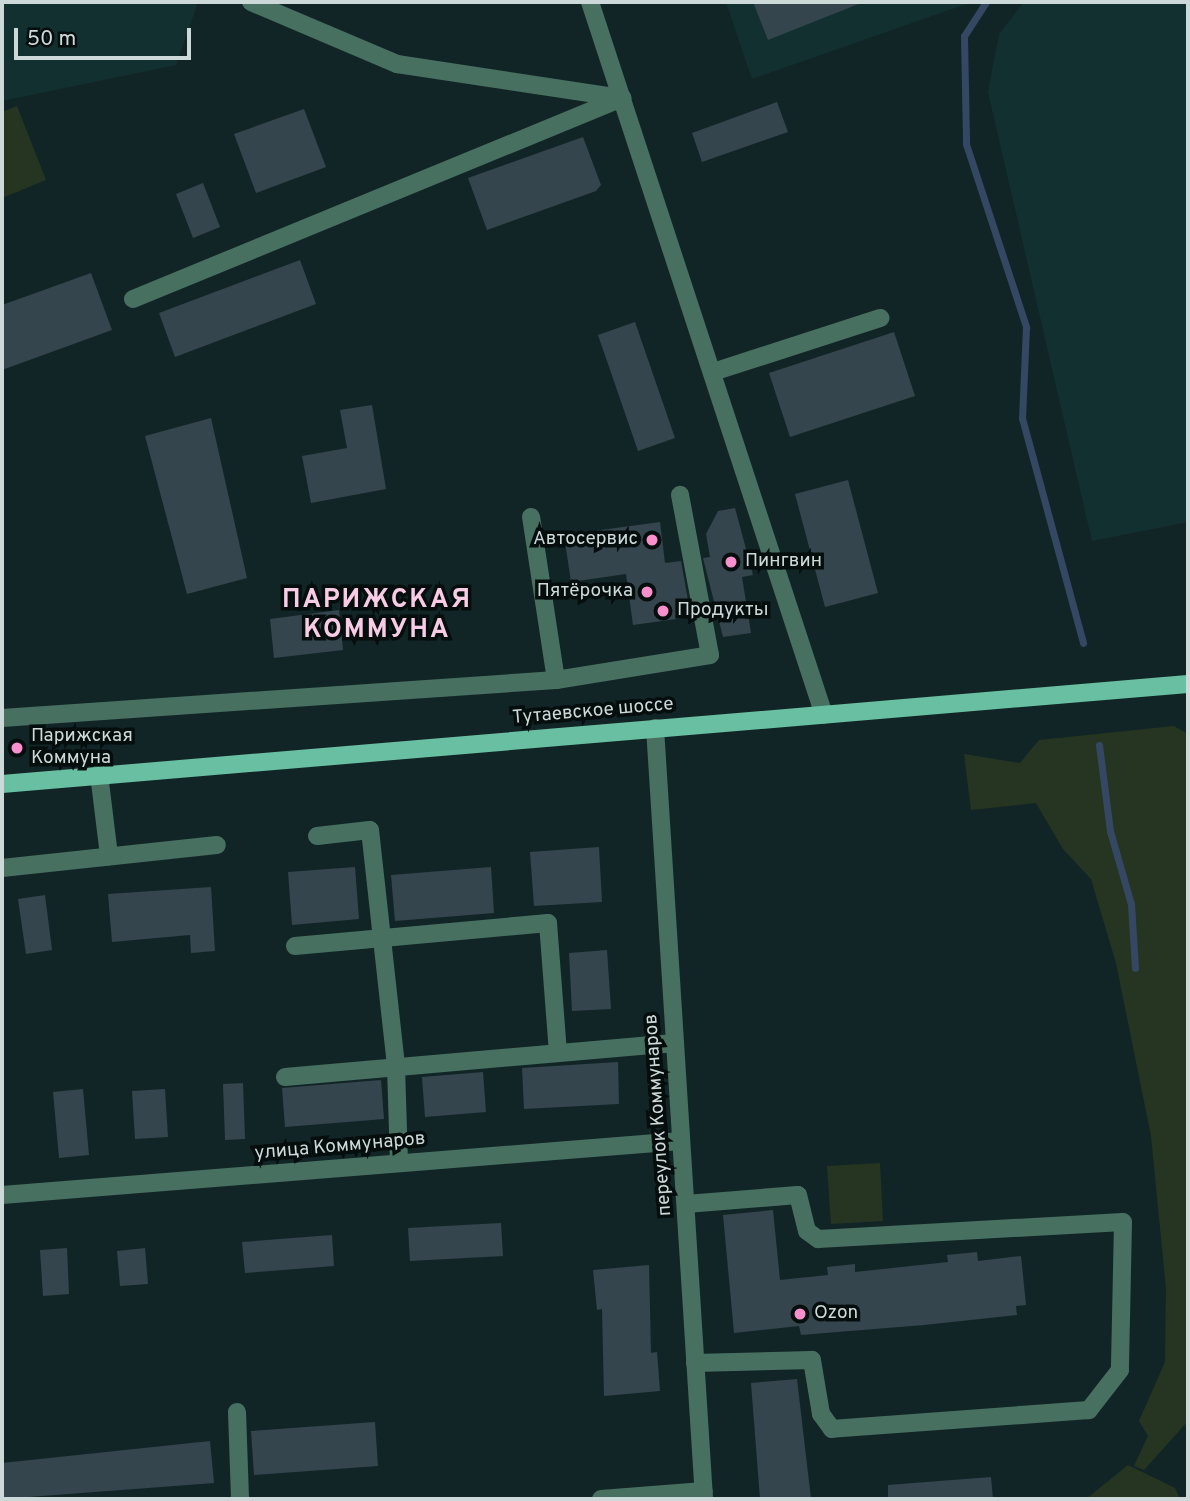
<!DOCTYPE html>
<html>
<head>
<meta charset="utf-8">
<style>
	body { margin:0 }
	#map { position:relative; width:1190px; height:1501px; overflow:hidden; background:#122526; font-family:Overpass,sans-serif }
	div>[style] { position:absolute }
	.built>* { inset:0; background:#133031 }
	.green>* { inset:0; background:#263522 }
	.stream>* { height:7px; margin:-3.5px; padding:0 3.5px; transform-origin:3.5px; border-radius:3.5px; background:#354863 }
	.building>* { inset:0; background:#34454d }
	.minor>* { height:18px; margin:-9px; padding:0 9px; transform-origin:9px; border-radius:9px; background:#487061 }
	.major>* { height:18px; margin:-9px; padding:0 9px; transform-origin:9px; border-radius:9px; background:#69bfa1 }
	.dots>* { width:19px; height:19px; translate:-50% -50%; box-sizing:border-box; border:4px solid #050d0d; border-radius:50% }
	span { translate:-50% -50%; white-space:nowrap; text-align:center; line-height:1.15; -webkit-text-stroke:7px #050d0d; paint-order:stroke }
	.poi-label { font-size:19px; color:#cdd9d9 }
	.right { translate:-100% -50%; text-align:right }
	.left { translate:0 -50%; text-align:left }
	.street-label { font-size:19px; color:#cdd9d9 }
	.district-label { font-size:26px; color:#f9cce5; font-weight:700; letter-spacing:2px }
	.frame { position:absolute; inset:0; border:4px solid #cdd9d9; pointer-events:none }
	.scale { position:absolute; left:14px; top:28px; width:177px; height:32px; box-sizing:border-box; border:4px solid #cdd9d9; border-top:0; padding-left:9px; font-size:21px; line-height:24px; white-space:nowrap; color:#cdd9d9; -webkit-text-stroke:5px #050d0d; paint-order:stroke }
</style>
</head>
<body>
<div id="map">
	<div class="built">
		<i style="clip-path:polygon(2px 2px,198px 2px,176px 65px,2px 101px)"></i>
		<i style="clip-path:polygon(726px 2px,972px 2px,752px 79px)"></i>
		<i style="clip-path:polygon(1024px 2px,1188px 2px,1188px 522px,1092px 541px,988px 92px,999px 34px)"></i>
	</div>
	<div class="green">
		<i style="clip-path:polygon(17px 106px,46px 180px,2px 198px,2px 112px)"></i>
		<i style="clip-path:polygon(1174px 726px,1188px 734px,1188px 1421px,1144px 1470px,1134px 1466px,1148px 1436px,1139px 1421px,1165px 1362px,1166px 1288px,1151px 1136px,1116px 963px,1091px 879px,1063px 849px,1036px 803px,971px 810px,964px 754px,1020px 763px,1039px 740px)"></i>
		<i style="clip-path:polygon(880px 1163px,883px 1221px,831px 1224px,827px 1166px)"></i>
		<i style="clip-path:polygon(1128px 1465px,1175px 1488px,1180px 1499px,1086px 1499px)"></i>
	</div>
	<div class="stream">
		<i style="left:986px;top:2px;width:40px;rotate:122.9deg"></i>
		<i style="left:964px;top:36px;width:108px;rotate:88.9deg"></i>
		<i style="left:966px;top:144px;width:193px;rotate:71.8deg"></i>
		<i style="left:1026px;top:327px;width:91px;rotate:92.5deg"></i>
		<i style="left:1022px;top:418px;width:233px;rotate:74.8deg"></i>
		<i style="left:1099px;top:745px;width:87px;rotate:82.7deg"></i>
		<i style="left:1110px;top:831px;width:76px;rotate:74deg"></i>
		<i style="left:1131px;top:904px;width:64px;rotate:86.4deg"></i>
	</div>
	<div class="building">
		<i style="clip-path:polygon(753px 2px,861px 2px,861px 3px,768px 40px)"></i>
		<i style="clip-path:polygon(777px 102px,788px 132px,702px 162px,692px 133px)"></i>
		<i style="clip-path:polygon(304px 109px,326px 167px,256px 193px,234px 134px)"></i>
		<i style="clip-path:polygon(583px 137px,601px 185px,596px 191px,487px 230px,468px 178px)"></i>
		<i style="clip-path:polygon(203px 183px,220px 227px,193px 238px,176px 194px)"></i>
		<i style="clip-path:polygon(300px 260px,316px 304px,175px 357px,159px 313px)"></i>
		<i style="clip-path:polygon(91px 273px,112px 330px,2px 370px,2px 305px)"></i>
		<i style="clip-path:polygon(635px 322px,675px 438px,638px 451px,598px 335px)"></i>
		<i style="clip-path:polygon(894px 332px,915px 396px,790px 437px,769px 373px)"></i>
		<i style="clip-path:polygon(372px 405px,386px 489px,311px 503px,302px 456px,347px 448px,340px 410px)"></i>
		<i style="clip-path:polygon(211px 418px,247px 578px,187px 594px,145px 436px)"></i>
		<i style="clip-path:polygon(848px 480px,878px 593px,825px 607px,795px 494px)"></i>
		<i style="clip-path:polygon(735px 508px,753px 575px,742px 577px,751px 633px,723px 637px,703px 558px,710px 557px,706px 534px,718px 511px)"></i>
		<i style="clip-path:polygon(660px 522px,665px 563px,681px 561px,691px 617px,633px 625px,626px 574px,571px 582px,564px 535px)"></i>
		<i style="clip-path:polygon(339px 610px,343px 650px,274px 658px,270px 619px)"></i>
		<i style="clip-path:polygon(599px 847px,602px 902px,534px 906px,530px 852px)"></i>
		<i style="clip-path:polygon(355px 867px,359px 919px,292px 925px,288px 872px)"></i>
		<i style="clip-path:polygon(491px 867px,494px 913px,395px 921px,391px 875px)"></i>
		<i style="clip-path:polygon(211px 887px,215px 951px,191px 953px,190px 935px,112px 942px,108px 894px)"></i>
		<i style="clip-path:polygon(45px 895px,52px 950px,26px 954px,18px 899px)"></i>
		<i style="clip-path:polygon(607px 950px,611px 1009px,572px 1011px,569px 953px)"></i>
		<i style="clip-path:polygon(618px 1062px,619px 1104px,524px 1109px,522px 1068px)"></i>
		<i style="clip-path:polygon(483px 1072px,486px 1112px,425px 1117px,422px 1077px)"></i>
		<i style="clip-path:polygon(381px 1080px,384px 1119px,285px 1127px,282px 1088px)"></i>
		<i style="clip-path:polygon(243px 1083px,245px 1139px,225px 1140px,223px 1084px)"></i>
		<i style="clip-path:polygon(83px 1089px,89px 1155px,59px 1158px,53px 1092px)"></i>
		<i style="clip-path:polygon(165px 1089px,168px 1137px,135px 1139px,132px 1091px)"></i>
		<i style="clip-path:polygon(773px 1210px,780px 1280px,828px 1275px,827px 1267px,855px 1264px,855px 1272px,948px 1262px,947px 1255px,977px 1252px,978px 1261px,1021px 1256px,1026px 1305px,1016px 1306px,1017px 1315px,924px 1325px,801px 1335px,799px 1326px,734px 1333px,723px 1215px)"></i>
		<i style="clip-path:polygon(501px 1223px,503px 1256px,410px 1261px,408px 1228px)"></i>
		<i style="clip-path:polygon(332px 1235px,334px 1266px,245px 1273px,242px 1242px)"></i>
		<i style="clip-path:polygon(67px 1248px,69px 1294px,43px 1296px,40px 1250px)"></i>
		<i style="clip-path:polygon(145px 1248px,148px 1284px,120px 1286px,117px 1251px)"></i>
		<i style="clip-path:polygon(649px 1265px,651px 1353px,657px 1352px,660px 1391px,604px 1396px,602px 1309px,597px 1310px,593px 1270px)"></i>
		<i style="clip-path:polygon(797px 1379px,811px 1499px,760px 1499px,751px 1383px)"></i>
		<i style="clip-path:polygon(375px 1422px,378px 1466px,254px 1475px,251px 1431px)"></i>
		<i style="clip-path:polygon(210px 1441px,214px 1483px,2px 1499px,2px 1463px)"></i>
		<i style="clip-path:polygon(991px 1477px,993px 1499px,888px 1499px,888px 1485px)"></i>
	</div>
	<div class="minor">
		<i style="left:251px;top:2px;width:159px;rotate:23deg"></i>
		<i style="left:397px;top:64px;width:228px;rotate:8.6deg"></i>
		<i style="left:590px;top:2px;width:750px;rotate:71.83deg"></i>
		<i style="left:133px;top:299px;width:529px;rotate:-22.34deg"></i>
		<i style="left:713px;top:372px;width:176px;rotate:-17.9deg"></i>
		<i style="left:556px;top:680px;width:156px;rotate:-9.2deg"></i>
		<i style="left:710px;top:655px;width:163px;rotate:-100.6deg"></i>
		<i style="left:2px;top:718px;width:555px;rotate:-3.92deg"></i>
		<i style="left:556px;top:680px;width:165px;rotate:-98.7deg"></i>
		<i style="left:655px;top:728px;width:773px;rotate:86.36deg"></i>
		<i style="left:99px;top:774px;width:83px;rotate:83deg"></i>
		<i style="left:317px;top:836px;width:53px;rotate:-6.5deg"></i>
		<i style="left:370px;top:830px;width:238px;rotate:83.7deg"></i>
		<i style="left:396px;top:1067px;width:96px;rotate:88.2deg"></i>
		<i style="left:2px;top:868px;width:216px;rotate:-6.1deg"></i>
		<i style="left:295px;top:946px;width:254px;rotate:-5.2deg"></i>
		<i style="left:548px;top:923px;width:130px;rotate:85.6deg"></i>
		<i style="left:285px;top:1077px;width:391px;rotate:-5deg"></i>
		<i style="left:2px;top:1195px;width:681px;rotate:-4.55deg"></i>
		<i style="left:686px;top:1204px;width:112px;rotate:-4.6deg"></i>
		<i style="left:798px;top:1195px;width:37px;rotate:76deg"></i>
		<i style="left:807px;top:1231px;width:14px;rotate:36deg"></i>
		<i style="left:818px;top:1239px;width:305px;rotate:-3.2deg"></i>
		<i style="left:1123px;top:1222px;width:148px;rotate:91.2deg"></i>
		<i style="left:1120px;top:1370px;width:51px;rotate:127.8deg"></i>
		<i style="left:1089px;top:1410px;width:258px;rotate:175.8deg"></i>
		<i style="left:832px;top:1429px;width:19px;rotate:-126deg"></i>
		<i style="left:821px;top:1414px;width:55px;rotate:-99.5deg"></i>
		<i style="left:812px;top:1360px;width:117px;rotate:178.5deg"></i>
		<i style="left:237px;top:1412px;width:87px;rotate:88deg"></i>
		<i style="left:601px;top:1499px;width:103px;rotate:-4.4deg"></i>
	</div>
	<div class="major">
		<i style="left:2px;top:784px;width:1190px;rotate:-4.82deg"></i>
	</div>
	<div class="dots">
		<i style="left:652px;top:540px;background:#f790cd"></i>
		<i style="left:731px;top:562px;background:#f790cd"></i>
		<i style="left:647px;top:592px;background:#f790cd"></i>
		<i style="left:663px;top:611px;background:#f790cd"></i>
		<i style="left:17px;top:748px;background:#f790cd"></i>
		<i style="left:800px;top:1314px;background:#f790cd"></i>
	</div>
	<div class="poi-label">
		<span class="right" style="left:638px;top:540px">Автосервис</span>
		<span class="left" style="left:745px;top:562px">Пингвин</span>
		<span class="right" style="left:633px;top:592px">Пятёрочка</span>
		<span class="left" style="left:677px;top:611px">Продукты</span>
		<span class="left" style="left:31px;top:748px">Парижская<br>Коммуна</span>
		<span class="left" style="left:814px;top:1314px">Ozon</span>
	</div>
	<div class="street-label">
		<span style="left:593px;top:712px;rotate:-5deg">Тутаевское шоссе</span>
		<span style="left:659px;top:1115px;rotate:-94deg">переулок Коммунаров</span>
		<span style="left:340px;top:1147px;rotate:-5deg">улица Коммунаров</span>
	</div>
	<div class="district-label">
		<span style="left:377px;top:616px">ПАРИЖСКАЯ<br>КОММУНА</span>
	</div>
	<div class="frame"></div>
	<div class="scale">50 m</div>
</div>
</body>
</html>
